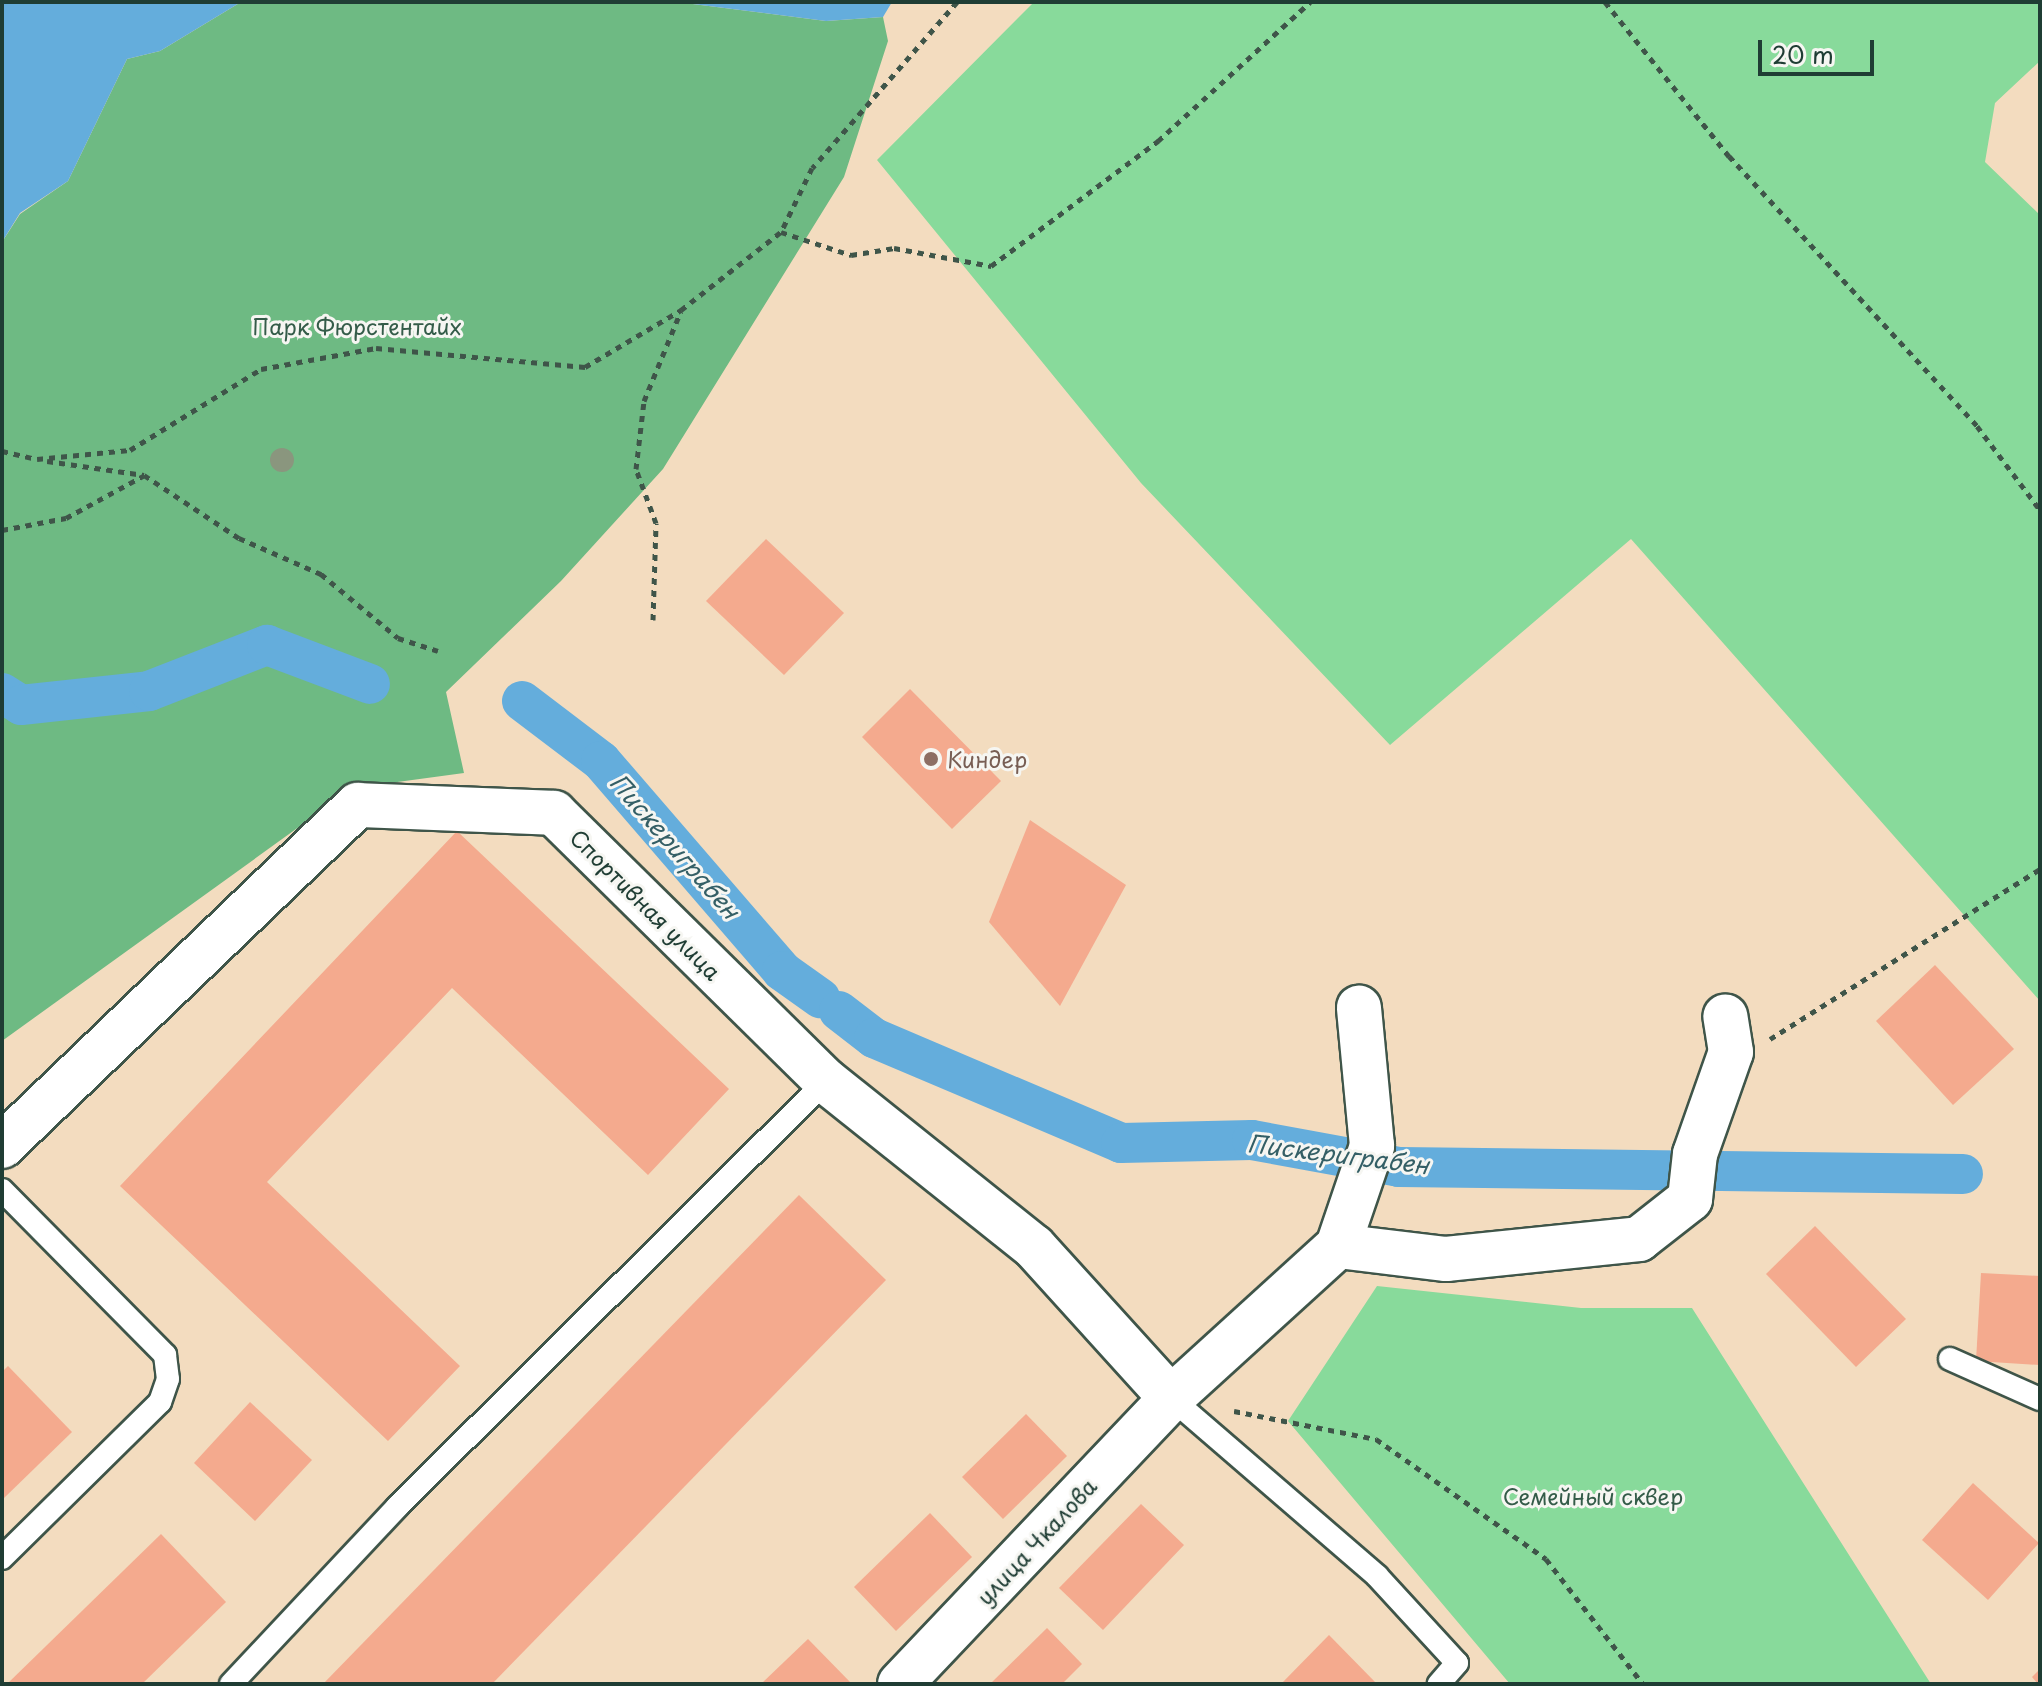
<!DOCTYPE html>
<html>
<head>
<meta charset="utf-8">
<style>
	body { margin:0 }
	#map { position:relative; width:2042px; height:1686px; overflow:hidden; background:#f3dcbf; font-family:"Playpen Sans",sans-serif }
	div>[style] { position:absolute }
	.green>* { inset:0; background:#88da9b }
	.forest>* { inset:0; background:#6eba83 }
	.water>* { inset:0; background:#64addc }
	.canal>* { height:40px; margin:-20px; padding:0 20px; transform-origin:20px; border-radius:20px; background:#64addc }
	.building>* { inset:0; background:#f4aa8e }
	.path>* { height:5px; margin-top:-2.5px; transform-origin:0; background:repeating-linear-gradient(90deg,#3f5549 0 6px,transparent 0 12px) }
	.roads { filter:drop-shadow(2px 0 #3f5549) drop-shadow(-2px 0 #3f5549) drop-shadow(0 2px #3f5549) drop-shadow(0 -2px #3f5549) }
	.lane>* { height:22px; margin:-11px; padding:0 11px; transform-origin:11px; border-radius:11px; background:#fff }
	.street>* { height:44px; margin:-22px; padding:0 22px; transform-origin:22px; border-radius:22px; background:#fff }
	.trees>* { width:24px; height:24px; margin:-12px; border-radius:50%; background:#8a967e }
	.dots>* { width:22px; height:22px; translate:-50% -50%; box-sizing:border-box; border:4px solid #f6f6f2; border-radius:50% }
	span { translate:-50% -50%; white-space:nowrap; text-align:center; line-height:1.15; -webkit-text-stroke:6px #f6f6f2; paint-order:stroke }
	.park-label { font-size:22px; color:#345c49 }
	.education-label { font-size:22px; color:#785e54 }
	.left { translate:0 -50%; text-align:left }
	.street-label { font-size:22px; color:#1f3d34 }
	.water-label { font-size:24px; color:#345f66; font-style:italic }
	.frame { position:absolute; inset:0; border:4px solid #1f3d34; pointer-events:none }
	.scale { position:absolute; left:1758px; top:40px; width:116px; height:36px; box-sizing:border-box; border:4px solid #1f3d34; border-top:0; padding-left:10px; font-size:24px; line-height:28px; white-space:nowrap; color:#1f3d34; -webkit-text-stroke:6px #f6f6f2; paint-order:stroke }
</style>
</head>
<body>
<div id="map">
	<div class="green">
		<i style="clip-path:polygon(1034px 2px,2040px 2px,2040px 61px,1995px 103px,1985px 162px,2040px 215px,2040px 1001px,1631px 539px,1390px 745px,1141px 483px,877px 160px)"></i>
		<i style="clip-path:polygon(1377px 1286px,1581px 1308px,1692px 1308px,1931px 1684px,1510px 1684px,1288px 1421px)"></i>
	</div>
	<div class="forest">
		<i style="clip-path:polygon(241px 2px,677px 2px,826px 21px,883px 17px,888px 41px,844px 177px,663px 469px,561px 581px,446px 692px,464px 773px,353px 788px,2px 1041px,2px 242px,20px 214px,68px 181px,127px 59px,160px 51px)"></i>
	</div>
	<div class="water">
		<i style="clip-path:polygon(2px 2px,241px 2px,160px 51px,127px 59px,68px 181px,20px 213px,2px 242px)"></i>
		<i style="clip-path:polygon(677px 2px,892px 2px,883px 17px,826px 21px)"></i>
	</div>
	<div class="canal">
		<i style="left:2px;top:693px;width:22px;rotate:32deg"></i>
		<i style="left:21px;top:705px;width:129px;rotate:-6.2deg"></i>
		<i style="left:149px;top:691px;width:127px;rotate:-21.3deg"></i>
		<i style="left:267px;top:645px;width:110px;rotate:20.7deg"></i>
		<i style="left:522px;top:701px;width:99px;rotate:37.2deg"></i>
		<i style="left:601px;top:761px;width:277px;rotate:49.2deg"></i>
		<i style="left:782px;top:971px;width:47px;rotate:35.4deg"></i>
		<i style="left:839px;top:1011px;width:44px;rotate:37.6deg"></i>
		<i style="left:874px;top:1038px;width:268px;rotate:23deg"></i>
		<i style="left:1121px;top:1143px;width:131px;rotate:-1.3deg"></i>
		<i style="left:1252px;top:1140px;width:149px;rotate:10.4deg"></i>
		<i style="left:1399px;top:1167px;width:564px;rotate:0.71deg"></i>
	</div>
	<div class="building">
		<i style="clip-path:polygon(766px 539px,844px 613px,784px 675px,706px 601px)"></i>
		<i style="clip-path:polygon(910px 689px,1001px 781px,952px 829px,862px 737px)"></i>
		<i style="clip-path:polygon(1030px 820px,1126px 885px,1060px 1006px,989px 922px)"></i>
		<i style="clip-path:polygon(457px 831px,729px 1089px,648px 1175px,452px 988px,267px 1182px,460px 1366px,388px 1441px,120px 1186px)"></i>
		<i style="clip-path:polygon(1935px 965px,2014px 1049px,1953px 1105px,1876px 1021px)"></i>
		<i style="clip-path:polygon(799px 1195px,886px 1280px,492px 1684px,323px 1684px)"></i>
		<i style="clip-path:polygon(1815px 1226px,1906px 1319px,1856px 1367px,1766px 1274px)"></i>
		<i style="clip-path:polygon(1981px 1273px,2040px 1276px,2040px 1365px,1976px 1361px)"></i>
		<i style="clip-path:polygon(8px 1366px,72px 1432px,2px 1500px,2px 1372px)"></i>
		<i style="clip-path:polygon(250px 1402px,312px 1460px,255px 1521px,194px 1463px)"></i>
		<i style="clip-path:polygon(1026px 1414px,1067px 1456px,1003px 1519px,962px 1477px)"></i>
		<i style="clip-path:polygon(1973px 1483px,2039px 1543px,1988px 1600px,1922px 1540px)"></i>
		<i style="clip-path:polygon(1141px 1504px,1184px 1545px,1103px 1630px,1059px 1588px)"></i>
		<i style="clip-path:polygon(930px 1513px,972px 1557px,896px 1631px,854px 1587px)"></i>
		<i style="clip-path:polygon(161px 1534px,226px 1602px,142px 1684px,7px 1684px)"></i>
		<i style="clip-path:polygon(1047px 1628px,1082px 1664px,1062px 1684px,990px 1684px)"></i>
		<i style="clip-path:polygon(1329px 1635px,1377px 1684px,1281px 1684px)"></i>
		<i style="clip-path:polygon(808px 1639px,852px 1684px,761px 1684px)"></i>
		<i style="clip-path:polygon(2040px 1669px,2040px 1684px,2038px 1684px,2032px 1677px)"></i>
	</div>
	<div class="path">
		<i style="left:957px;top:2px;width:220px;rotate:131.1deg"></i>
		<i style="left:812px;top:168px;width:71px;rotate:115.8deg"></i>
		<i style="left:781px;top:232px;width:74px;rotate:18.2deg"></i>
		<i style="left:851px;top:255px;width:44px;rotate:-9.2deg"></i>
		<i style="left:894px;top:248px;width:99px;rotate:10.5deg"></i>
		<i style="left:991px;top:266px;width:209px;rotate:-36.8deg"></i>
		<i style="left:1158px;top:141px;width:206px;rotate:-42.4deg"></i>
		<i style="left:1605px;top:2px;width:198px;rotate:51.2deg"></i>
		<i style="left:1729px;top:156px;width:367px;rotate:47.4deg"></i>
		<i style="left:1977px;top:426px;width:105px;rotate:53.1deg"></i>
		<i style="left:2px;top:451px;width:36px;rotate:13deg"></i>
		<i style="left:37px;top:459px;width:93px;rotate:-5.5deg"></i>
		<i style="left:130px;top:450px;width:154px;rotate:-31.7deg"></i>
		<i style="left:261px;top:369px;width:117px;rotate:-10.3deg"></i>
		<i style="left:376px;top:348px;width:210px;rotate:5.2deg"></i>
		<i style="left:585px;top:367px;width:112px;rotate:-30.7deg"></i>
		<i style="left:681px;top:310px;width:127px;rotate:-38deg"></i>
		<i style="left:47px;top:461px;width:98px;rotate:8.2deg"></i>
		<i style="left:144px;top:475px;width:114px;rotate:33.6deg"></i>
		<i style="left:239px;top:538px;width:90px;rotate:23.7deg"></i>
		<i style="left:321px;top:574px;width:100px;rotate:39.7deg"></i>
		<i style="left:398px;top:638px;width:42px;rotate:18deg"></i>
		<i style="left:2px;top:530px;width:65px;rotate:-10.6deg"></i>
		<i style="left:66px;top:518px;width:88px;rotate:-28.6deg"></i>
		<i style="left:653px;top:620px;width:97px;rotate:-88.2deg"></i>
		<i style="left:656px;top:523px;width:58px;rotate:-110.3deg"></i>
		<i style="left:636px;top:469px;width:68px;rotate:-83.3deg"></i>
		<i style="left:644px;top:401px;width:97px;rotate:-67.7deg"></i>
		<i style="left:1770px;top:1039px;width:319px;rotate:-32.2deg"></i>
		<i style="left:1234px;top:1411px;width:145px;rotate:11.2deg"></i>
		<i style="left:1376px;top:1439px;width:208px;rotate:35.2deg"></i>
		<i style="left:1546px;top:1559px;width:158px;rotate:52.2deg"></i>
	</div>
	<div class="roads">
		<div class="lane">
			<i style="left:2px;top:1190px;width:232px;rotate:45.3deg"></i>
			<i style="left:165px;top:1355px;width:24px;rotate:83deg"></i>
			<i style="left:168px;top:1379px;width:24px;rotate:109deg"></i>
			<i style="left:160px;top:1402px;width:222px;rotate:135.4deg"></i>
			<i style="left:1950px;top:1359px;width:98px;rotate:24deg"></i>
			<i style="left:1171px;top:1398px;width:272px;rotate:40.8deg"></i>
			<i style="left:1377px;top:1576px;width:118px;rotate:47.4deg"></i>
			<i style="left:1457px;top:1663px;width:28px;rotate:131deg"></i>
			<i style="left:231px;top:1684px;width:243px;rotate:-46.8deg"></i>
			<i style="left:397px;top:1507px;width:605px;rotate:-44.8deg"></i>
		</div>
		<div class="street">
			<i style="left:2px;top:1146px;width:493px;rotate:-43.8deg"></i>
			<i style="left:358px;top:805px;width:196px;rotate:2.3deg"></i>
			<i style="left:554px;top:813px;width:382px;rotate:44.6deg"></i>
			<i style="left:826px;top:1081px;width:266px;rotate:38.6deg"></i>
			<i style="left:1034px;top:1247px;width:204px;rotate:47.8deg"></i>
			<i style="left:1338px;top:1246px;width:109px;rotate:6.9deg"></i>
			<i style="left:1446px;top:1259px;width:194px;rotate:-5.9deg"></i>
			<i style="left:1639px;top:1239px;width:65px;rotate:-38.1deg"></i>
			<i style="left:1690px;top:1199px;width:45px;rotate:-83.7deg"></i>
			<i style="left:1695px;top:1154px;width:108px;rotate:-70.6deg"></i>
			<i style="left:1731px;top:1052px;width:36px;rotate:-99deg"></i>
			<i style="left:900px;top:1684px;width:394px;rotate:-46.5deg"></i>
			<i style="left:1171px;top:1398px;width:226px;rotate:-42.3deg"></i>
			<i style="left:1338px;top:1246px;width:106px;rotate:-71.2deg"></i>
			<i style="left:1372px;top:1146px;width:139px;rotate:-95.4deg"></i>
		</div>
	</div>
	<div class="trees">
		<i style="left:282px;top:460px"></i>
	</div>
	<div class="dots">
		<i style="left:931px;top:759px;background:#8d6e63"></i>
	</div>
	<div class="park-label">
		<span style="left:357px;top:326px">Парк Фюрстентайх</span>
		<span style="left:1593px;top:1496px">Семейный сквер</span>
	</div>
	<div class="education-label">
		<span class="left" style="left:947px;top:759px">Киндер</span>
	</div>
	<div class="street-label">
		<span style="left:646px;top:904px;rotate:45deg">Спортивная улица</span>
		<span style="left:1036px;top:1541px;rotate:-47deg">улица Чкалова</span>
	</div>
	<div class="water-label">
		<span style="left:675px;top:846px;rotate:49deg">Пискериграбен</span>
		<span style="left:1338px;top:1154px;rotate:7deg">Пискериграбен</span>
	</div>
	<div class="frame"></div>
	<div class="scale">20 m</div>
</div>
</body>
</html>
